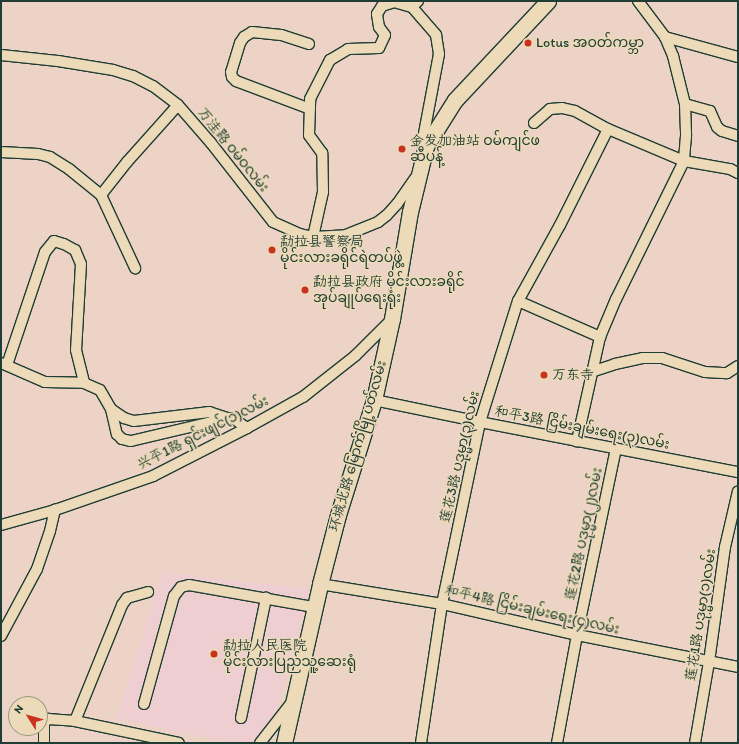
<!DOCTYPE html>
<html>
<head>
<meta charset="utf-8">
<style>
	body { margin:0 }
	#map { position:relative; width:739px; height:744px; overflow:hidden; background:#edd3c6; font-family:Itim,"LXGW WenKai TC","Noto Sans Myanmar",sans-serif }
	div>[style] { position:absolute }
	.built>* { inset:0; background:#eeced0 }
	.roads { filter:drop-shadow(1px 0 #1f3d34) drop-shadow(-1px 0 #1f3d34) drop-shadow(0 1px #1f3d34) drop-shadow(0 -1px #1f3d34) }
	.street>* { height:10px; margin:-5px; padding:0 5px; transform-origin:5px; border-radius:5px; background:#ecdab8 }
	.secondary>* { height:15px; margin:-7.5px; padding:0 7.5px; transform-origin:7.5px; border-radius:7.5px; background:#ecdab8 }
	.dots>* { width:11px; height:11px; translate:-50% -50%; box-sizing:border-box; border:2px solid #ecdab8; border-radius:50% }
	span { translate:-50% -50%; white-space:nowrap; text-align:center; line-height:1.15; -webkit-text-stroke:3px #ecdab8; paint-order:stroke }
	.poi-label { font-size:14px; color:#1f3d34 }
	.left { translate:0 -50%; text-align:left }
	.street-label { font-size:14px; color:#1f3d34 }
	.frame { position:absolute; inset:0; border:2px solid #1f3d34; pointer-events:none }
	.north { position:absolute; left:8px; top:696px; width:40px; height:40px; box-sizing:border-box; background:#ecdab8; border:1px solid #9a9b83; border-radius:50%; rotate:307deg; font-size:11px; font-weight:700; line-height:16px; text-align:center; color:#1f3d34 }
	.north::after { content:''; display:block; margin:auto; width:14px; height:18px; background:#c8321e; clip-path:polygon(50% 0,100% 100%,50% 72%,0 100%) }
</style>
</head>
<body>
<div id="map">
	<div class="built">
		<i style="clip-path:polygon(163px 572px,310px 589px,268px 743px,230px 743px,116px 719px)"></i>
	</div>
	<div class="roads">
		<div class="street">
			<i style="left:418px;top:1px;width:8px;rotate:135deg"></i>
			<i style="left:412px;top:7px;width:37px;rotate:49deg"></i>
			<i style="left:436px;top:35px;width:19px;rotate:81deg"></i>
			<i style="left:439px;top:54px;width:86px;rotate:100.7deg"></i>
			<i style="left:423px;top:139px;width:8px;rotate:67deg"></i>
			<i style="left:638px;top:1px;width:45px;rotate:53.1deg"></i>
			<i style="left:665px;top:37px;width:21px;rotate:67deg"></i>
			<i style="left:673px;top:56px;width:49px;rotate:76deg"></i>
			<i style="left:685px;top:104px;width:32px;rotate:88deg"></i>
			<i style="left:686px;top:136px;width:25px;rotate:95deg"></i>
			<i style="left:684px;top:161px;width:47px;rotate:9.9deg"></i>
			<i style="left:730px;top:169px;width:9px;rotate:27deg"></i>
			<i style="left:665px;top:37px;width:76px;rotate:15.3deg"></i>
			<i style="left:309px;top:44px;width:29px;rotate:-162deg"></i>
			<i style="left:281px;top:35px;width:29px;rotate:-174deg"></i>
			<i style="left:252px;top:32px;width:9px;rotate:148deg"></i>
			<i style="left:244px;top:37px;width:7px;rotate:124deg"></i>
			<i style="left:240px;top:43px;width:30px;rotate:107deg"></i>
			<i style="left:231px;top:72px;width:5px;rotate:79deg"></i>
			<i style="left:232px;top:77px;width:6px;rotate:45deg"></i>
			<i style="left:236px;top:81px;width:79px;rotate:20.7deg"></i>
			<i style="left:1px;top:55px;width:57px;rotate:6deg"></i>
			<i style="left:58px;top:61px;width:56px;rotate:9.3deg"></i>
			<i style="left:113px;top:70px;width:21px;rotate:17deg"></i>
			<i style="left:133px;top:76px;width:22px;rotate:27deg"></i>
			<i style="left:153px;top:86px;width:31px;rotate:37deg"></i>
			<i style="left:178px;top:105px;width:50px;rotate:49deg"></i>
			<i style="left:211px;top:143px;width:100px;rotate:51.9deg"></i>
			<i style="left:273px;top:222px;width:30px;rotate:24deg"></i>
			<i style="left:300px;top:234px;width:13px;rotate:13deg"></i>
			<i style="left:313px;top:237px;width:33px;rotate:-3deg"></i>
			<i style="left:346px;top:235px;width:35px;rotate:-22deg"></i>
			<i style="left:378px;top:222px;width:11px;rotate:-38deg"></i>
			<i style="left:387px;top:215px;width:15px;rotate:-48deg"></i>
			<i style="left:397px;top:204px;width:32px;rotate:-55deg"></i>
			<i style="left:685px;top:104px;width:26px;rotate:16deg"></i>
			<i style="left:710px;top:111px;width:17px;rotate:66deg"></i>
			<i style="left:717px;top:127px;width:6px;rotate:39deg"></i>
			<i style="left:722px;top:131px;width:17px;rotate:17deg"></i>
			<i style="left:534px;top:123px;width:21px;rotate:-41deg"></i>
			<i style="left:550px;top:109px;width:12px;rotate:-5deg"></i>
			<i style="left:562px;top:108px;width:13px;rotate:13deg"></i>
			<i style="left:575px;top:111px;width:38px;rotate:29deg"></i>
			<i style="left:608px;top:129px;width:82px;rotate:22.8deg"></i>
			<i style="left:684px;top:161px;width:154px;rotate:116.2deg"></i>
			<i style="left:616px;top:299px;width:41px;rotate:112.8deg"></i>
			<i style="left:600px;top:337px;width:107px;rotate:102.5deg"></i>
			<i style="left:1px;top:152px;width:37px;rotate:3deg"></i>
			<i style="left:38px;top:154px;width:12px;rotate:14deg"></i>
			<i style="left:50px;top:157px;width:22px;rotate:32deg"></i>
			<i style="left:69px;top:169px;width:41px;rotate:39.1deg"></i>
			<i style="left:101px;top:195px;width:81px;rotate:65deg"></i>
			<i style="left:101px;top:195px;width:42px;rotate:-51.8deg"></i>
			<i style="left:127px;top:162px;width:76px;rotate:-48.2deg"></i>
			<i style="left:313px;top:237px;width:46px;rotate:-77.5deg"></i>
			<i style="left:323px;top:192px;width:39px;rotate:-91deg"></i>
			<i style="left:322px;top:153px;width:22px;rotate:-126deg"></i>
			<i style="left:309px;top:135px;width:36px;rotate:-88deg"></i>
			<i style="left:310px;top:99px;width:44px;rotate:-62.9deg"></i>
			<i style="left:330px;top:60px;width:21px;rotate:-31deg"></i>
			<i style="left:348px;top:49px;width:31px;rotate:-2deg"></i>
			<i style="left:379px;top:48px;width:14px;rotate:-65deg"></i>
			<i style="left:385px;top:35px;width:10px;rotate:-127deg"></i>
			<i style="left:379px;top:27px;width:13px;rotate:-99deg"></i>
			<i style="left:377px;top:14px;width:9px;rotate:-58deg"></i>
			<i style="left:382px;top:6px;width:13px;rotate:-18deg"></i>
			<i style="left:394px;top:2px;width:19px;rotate:16deg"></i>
			<i style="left:412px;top:7px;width:6px;rotate:-108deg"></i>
			<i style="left:518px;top:301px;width:90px;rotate:23.7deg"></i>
			<i style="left:1px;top:363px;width:48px;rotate:23.4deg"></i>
			<i style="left:45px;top:382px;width:39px;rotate:1deg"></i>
			<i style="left:84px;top:383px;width:17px;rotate:24deg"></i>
			<i style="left:100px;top:390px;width:22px;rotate:60deg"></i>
			<i style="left:111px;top:409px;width:26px;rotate:77deg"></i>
			<i style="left:117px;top:434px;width:7px;rotate:45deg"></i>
			<i style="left:122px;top:439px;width:9px;rotate:13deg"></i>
			<i style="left:131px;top:441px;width:100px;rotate:-13.3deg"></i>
			<i style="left:228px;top:418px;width:6px;rotate:9deg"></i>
			<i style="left:234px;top:419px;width:16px;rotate:35deg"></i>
			<i style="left:7px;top:365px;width:119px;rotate:-71.4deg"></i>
			<i style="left:45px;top:252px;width:14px;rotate:-51deg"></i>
			<i style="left:54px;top:241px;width:10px;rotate:17deg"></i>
			<i style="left:64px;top:244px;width:13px;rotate:29deg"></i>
			<i style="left:75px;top:250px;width:15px;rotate:67deg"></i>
			<i style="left:81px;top:264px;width:86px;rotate:93.3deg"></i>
			<i style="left:76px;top:350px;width:34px;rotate:76deg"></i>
			<i style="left:591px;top:372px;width:25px;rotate:-18deg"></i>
			<i style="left:615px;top:364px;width:29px;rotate:-12deg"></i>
			<i style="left:643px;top:358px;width:19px"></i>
			<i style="left:662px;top:358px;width:45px;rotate:18deg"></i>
			<i style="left:705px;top:372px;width:22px;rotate:3deg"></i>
			<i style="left:727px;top:373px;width:13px;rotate:-32deg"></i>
			<i style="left:374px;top:400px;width:108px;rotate:11.7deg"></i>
			<i style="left:480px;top:422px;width:263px;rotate:11deg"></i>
			<i style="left:111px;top:409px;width:16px;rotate:35deg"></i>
			<i style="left:124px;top:418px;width:10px;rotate:17deg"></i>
			<i style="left:134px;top:421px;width:76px;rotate:-6.8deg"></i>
			<i style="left:209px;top:412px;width:20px;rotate:18deg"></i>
			<i style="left:1px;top:525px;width:56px;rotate:-15.5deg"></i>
			<i style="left:55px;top:510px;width:104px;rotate:-19.1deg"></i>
			<i style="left:153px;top:476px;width:106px;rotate:-27.1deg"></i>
			<i style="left:247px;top:428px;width:64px;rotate:-29deg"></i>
			<i style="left:303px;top:397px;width:66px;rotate:-38.3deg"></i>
			<i style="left:355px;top:356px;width:51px;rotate:-45deg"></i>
			<i style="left:320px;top:584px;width:124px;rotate:9.3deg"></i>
			<i style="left:442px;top:604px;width:139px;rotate:12.9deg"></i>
			<i style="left:577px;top:635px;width:164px;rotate:11.2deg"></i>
			<i style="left:1px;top:636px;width:76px;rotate:-61.8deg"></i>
			<i style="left:37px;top:569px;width:40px;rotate:-71.1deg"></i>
			<i style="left:50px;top:531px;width:22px;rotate:-77deg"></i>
			<i style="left:144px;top:704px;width:112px;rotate:-74.5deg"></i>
			<i style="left:174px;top:596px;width:11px;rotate:-52deg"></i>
			<i style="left:181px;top:587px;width:8px;rotate:-14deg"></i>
			<i style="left:189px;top:585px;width:127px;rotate:10deg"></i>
			<i style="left:241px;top:718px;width:123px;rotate:-78.2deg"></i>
			<i style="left:75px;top:721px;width:125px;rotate:-67.9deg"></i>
			<i style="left:122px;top:605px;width:9px;rotate:-54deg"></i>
			<i style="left:127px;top:598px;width:22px;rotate:-16deg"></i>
			<i style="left:44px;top:743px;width:20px;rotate:-90deg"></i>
			<i style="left:44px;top:723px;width:6px;rotate:-45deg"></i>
			<i style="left:48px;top:719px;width:27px;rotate:4deg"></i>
			<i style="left:75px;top:721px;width:106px;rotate:11.9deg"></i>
			<i style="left:260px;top:743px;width:52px;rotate:-52deg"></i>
			<i style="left:421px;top:743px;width:141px;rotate:-81.4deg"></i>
			<i style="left:442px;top:604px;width:186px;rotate:-78.2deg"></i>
			<i style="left:480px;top:422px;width:127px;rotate:-72.6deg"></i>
			<i style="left:518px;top:301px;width:87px;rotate:-61.1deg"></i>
			<i style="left:560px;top:225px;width:107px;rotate:-63.4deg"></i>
			<i style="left:557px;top:743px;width:110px;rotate:-79.5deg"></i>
			<i style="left:577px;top:635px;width:190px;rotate:-78.2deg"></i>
			<i style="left:695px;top:743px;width:82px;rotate:-80.2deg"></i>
			<i style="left:709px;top:662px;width:116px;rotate:-82.1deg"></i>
			<i style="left:725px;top:547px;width:57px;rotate:-76.9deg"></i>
		</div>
		<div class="secondary">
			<i style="left:284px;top:743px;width:163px;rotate:-77.2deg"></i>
			<i style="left:320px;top:584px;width:71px;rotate:-75.4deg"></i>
			<i style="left:338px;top:515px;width:121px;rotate:-72.6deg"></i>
			<i style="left:374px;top:400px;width:83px;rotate:-77.5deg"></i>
			<i style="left:392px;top:319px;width:109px;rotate:-80.5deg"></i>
			<i style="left:410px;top:212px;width:68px;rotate:-76.4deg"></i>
			<i style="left:426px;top:146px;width:54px;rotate:-57.8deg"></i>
			<i style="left:455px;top:100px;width:136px;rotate:-46.8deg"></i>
		</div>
	</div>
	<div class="dots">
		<i style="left:528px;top:43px;background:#c8321e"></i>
		<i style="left:402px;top:149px;background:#c8321e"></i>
		<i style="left:272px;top:250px;background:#c8321e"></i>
		<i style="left:305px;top:290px;background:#c8321e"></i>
		<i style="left:544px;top:375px;background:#c8321e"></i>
		<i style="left:214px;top:654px;background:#c8321e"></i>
	</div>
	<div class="poi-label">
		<span class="left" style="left:536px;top:43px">Lotus အဝတ်ကမ္ဘာ</span>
		<span class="left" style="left:410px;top:149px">金发加油站 ဝမ်ကျင်ဖ<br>ဆီပန့်</span>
		<span class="left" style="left:280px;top:250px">勐拉县警察局<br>မိုင်းလားခရိုင်ရဲတပ်ဖွဲ့</span>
		<span class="left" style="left:313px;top:290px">勐拉县政府 မိုင်းလားခရိုင်<br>အုပ်ချုပ်ရေးရုံး</span>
		<span class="left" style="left:552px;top:375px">万东寺</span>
		<span class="left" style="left:223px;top:654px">勐拉人民医院<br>မိုင်းလားပြည်သူ့ဆေးရုံ</span>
	</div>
	<div class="street-label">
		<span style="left:233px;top:150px;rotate:51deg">万洼路 ဝမ်ဝလမ်း</span>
		<span style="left:582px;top:428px;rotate:11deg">和平3路 ငြိမ်းချမ်းရေး(၃)လမ်း</span>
		<span style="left:203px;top:433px;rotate:-27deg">兴平1路 ရှင်းဖျင်(၁)လမ်း</span>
		<span style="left:358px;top:446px;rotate:-74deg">环城北路 မြောက်မြို့ပတ်လမ်း</span>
		<span style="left:460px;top:457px;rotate:-77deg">莲花3路 ပဒုမ္မာ(၃)လမ်း</span>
		<span style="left:584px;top:534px;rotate:-78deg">莲花2路 ပဒုမ္မာ(၂)လမ်း</span>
		<span style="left:532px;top:610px;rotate:13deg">和平4路 ငြိမ်းချမ်းရေး(၄)လမ်း</span>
		<span style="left:701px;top:615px;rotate:-81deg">莲花1路 ပဒုမ္မာ(၁)လမ်း</span>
	</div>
	<div class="frame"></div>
	<div class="north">N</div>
</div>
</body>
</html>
